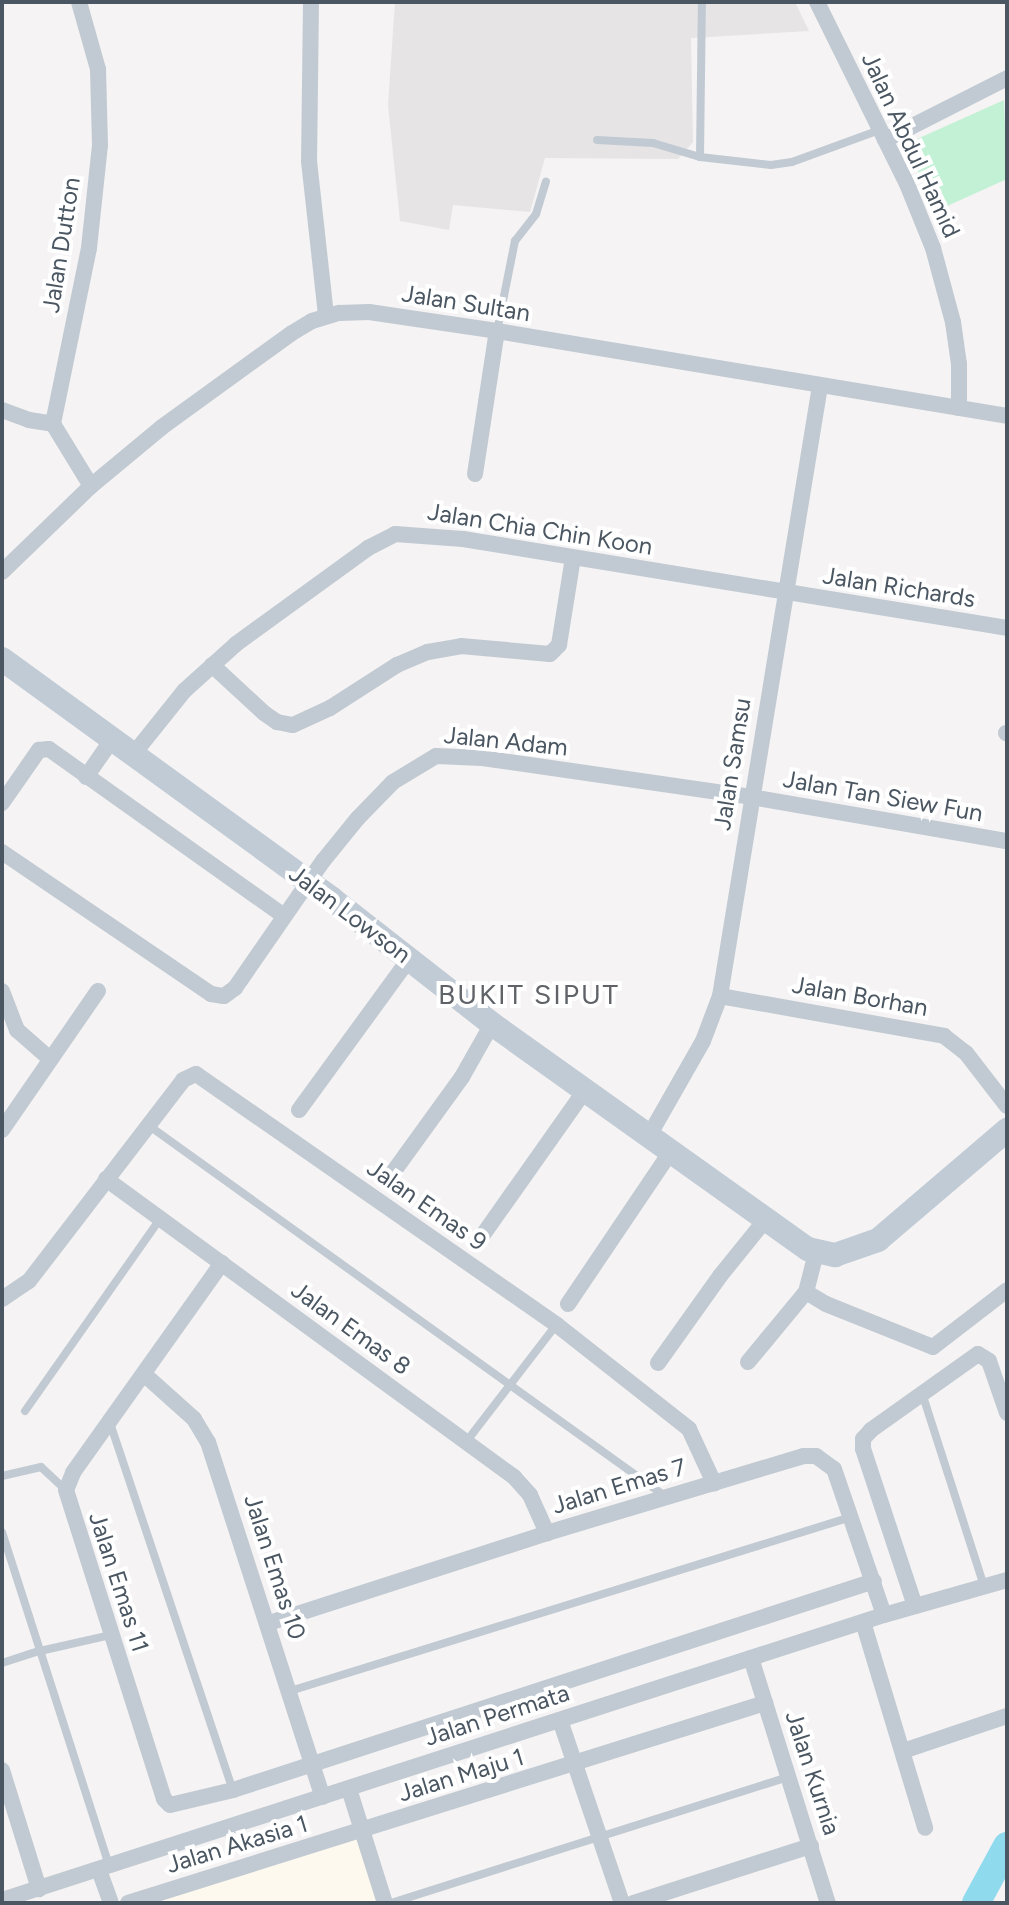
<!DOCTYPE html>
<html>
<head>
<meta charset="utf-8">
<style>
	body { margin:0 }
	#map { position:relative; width:1009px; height:1905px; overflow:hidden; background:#f5f3f3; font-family:Figtree,sans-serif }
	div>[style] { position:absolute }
	.commercial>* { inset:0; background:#fdf9ef }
	.education>* { inset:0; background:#e6e4e5 }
	.green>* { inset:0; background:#c3f1d5 }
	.river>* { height:28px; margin:-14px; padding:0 14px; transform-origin:14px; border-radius:14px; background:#90daee }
	.lane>* { height:8px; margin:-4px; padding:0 4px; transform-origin:4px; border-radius:4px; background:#c1cad2 }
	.street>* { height:16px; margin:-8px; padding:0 8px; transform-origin:8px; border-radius:8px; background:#c1cad2 }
	.secondary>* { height:24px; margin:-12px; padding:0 12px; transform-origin:12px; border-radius:12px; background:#c1cbd6 }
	span { translate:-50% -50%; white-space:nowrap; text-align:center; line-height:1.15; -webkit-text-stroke:8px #fff; paint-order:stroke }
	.street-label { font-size:24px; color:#4a5661 }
	.quarter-label { font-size:28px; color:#5f6368; letter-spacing:2px }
	.frame { position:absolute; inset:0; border:4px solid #4a5661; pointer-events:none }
</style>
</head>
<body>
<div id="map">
	<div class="commercial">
		<i style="clip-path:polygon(365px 1824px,391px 1903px,108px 1903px,265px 1855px)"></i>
	</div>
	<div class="education">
		<i style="clip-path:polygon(395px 2px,795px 2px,809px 31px,691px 38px,693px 142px,678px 159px,545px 158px,530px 212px,453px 205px,449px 230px,400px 221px,388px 105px)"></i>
	</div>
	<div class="green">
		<i style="clip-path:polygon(1004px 100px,1007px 179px,936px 211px,906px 144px)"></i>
	</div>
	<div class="river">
		<i style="left:976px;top:1903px;width:65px;rotate:-61.5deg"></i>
	</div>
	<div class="lane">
		<i style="left:597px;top:140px;width:56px;rotate:3.1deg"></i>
		<i style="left:653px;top:143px;width:49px;rotate:16.6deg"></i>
		<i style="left:700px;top:157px;width:71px;rotate:6.4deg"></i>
		<i style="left:771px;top:165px;width:21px;rotate:-8deg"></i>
		<i style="left:792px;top:162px;width:94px;rotate:-20deg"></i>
		<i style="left:700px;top:157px;width:155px;rotate:-89.3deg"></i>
		<i style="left:497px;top:331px;width:92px;rotate:-78.7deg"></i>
		<i style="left:515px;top:241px;width:34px;rotate:-52deg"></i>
		<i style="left:536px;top:214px;width:34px;rotate:-73deg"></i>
		<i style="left:148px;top:1125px;width:638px;rotate:35.68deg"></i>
		<i style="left:922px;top:1393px;width:203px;rotate:72.2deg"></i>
		<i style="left:25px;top:1411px;width:235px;rotate:-54.9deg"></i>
		<i style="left:110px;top:1423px;width:387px;rotate:71.5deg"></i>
		<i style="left:466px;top:1442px;width:148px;rotate:-52.4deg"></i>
		<i style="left:2px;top:1476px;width:40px;rotate:-13deg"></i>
		<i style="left:41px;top:1467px;width:34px;rotate:43deg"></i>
		<i style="left:2px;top:1532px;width:351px;rotate:72.2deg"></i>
		<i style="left:2px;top:1663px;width:40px;rotate:-18deg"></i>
		<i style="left:40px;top:1651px;width:73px;rotate:-12.7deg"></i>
		<i style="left:290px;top:1691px;width:587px;rotate:-17.23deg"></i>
		<i style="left:391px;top:1903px;width:417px;rotate:-17.6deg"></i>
	</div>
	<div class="street">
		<i style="left:79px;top:2px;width:70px;rotate:74.2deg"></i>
		<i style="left:98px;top:69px;width:76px;rotate:88.5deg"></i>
		<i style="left:100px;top:145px;width:104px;rotate:96.1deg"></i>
		<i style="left:89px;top:248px;width:180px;rotate:101.6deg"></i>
		<i style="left:53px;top:424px;width:73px;rotate:58.5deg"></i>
		<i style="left:311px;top:2px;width:159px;rotate:90.7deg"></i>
		<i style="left:309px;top:161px;width:155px;rotate:83.7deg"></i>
		<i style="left:817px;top:2px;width:203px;rotate:63.7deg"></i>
		<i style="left:907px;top:184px;width:69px;rotate:67.9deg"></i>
		<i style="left:933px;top:248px;width:77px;rotate:74.9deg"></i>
		<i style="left:953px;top:322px;width:42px;rotate:81.9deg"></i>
		<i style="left:959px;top:364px;width:44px;rotate:90deg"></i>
		<i style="left:885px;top:140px;width:137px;rotate:-26.9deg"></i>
		<i style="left:2px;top:410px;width:29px;rotate:20deg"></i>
		<i style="left:29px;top:420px;width:24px;rotate:9deg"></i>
		<i style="left:475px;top:474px;width:145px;rotate:-81.3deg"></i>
		<i style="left:2px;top:572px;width:124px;rotate:-44deg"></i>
		<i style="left:91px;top:486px;width:92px;rotate:-39.7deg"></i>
		<i style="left:162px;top:427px;width:160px;rotate:-35.9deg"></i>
		<i style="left:292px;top:333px;width:23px;rotate:-31deg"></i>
		<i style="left:312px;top:321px;width:28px;rotate:-17deg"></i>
		<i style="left:339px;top:313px;width:30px;rotate:-2deg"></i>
		<i style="left:369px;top:312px;width:129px;rotate:8.4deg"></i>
		<i style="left:497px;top:331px;width:517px;rotate:9.46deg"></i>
		<i style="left:212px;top:665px;width:71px;rotate:42.7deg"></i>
		<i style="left:264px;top:713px;width:16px;rotate:35deg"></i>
		<i style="left:277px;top:722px;width:16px;rotate:11deg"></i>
		<i style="left:293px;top:725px;width:41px;rotate:-24.7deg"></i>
		<i style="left:330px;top:708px;width:80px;rotate:-32.7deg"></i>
		<i style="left:397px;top:665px;width:34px;rotate:-23deg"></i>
		<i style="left:428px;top:652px;width:34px;rotate:-10deg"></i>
		<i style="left:461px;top:646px;width:89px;rotate:5.1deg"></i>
		<i style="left:550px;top:654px;width:13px;rotate:-45deg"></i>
		<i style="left:559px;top:645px;width:88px;rotate:-80.9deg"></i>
		<i style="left:1006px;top:733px;width:1px;rotate:45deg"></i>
		<i style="left:132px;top:756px;width:83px;rotate:-51.3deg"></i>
		<i style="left:184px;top:691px;width:70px;rotate:-42.1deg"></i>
		<i style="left:236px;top:644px;width:163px;rotate:-36deg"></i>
		<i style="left:368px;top:548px;width:30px;rotate:-27deg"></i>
		<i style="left:395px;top:534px;width:68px;rotate:4.2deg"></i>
		<i style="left:463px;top:539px;width:551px;rotate:9.29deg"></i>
		<i style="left:86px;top:777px;width:44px;rotate:-55.2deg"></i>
		<i style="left:2px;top:803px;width:65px;rotate:-55.1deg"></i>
		<i style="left:39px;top:750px;width:10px;rotate:-6deg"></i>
		<i style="left:49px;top:749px;width:288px;rotate:35.4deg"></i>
		<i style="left:2px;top:852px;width:253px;rotate:34.2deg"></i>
		<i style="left:211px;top:994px;width:13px;rotate:9deg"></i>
		<i style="left:224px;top:996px;width:14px;rotate:-36deg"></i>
		<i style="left:235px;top:988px;width:155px;rotate:-55.3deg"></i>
		<i style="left:323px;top:861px;width:55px;rotate:-50.9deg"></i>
		<i style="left:358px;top:818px;width:50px;rotate:-45.8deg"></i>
		<i style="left:393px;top:782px;width:50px;rotate:-31.2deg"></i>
		<i style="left:436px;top:756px;width:46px;rotate:2.5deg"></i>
		<i style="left:482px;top:758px;width:272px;rotate:8.2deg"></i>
		<i style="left:751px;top:797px;width:260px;rotate:9.8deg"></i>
		<i style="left:2px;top:991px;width:42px;rotate:69deg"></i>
		<i style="left:17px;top:1030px;width:44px;rotate:41.3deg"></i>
		<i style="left:720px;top:996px;width:228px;rotate:10.1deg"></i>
		<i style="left:944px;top:1036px;width:28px;rotate:38deg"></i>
		<i style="left:966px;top:1053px;width:67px;rotate:52.3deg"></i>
		<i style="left:299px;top:1110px;width:187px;rotate:-53.9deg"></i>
		<i style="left:2px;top:1130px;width:169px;rotate:-55.4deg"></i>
		<i style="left:650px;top:1134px;width:107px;rotate:-60.3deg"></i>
		<i style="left:703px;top:1041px;width:48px;rotate:-69.3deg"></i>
		<i style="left:720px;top:996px;width:618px;rotate:-80.69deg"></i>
		<i style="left:394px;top:1171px;width:116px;rotate:-54.1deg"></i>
		<i style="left:462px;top:1077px;width:61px;rotate:-60.5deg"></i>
		<i style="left:106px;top:1179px;width:505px;rotate:36.14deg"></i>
		<i style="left:514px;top:1477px;width:24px;rotate:48deg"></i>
		<i style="left:530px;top:1495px;width:42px;rotate:65.9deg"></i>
		<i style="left:480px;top:1239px;width:182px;rotate:-54.8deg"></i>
		<i style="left:222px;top:1263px;width:257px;rotate:125.4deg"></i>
		<i style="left:73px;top:1473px;width:18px;rotate:112deg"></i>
		<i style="left:66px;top:1490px;width:324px;rotate:72.4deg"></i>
		<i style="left:164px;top:1799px;width:8px;rotate:45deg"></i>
		<i style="left:170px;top:1805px;width:65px;rotate:-13.4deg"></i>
		<i style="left:233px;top:1790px;width:674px;rotate:-18.06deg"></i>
		<i style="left:806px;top:1292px;width:23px;rotate:31deg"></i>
		<i style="left:826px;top:1304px;width:115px;rotate:21.9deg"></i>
		<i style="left:933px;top:1347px;width:93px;rotate:-37.6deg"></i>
		<i style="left:2px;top:1299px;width:32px;rotate:-34deg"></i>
		<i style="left:29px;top:1281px;width:253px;rotate:-52.5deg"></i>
		<i style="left:183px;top:1080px;width:14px;rotate:-25deg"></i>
		<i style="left:196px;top:1074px;width:440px;rotate:34.8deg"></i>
		<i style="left:557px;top:1325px;width:168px;rotate:38.2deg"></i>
		<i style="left:689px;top:1429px;width:60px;rotate:65.2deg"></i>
		<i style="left:568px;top:1304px;width:186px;rotate:-56deg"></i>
		<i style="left:748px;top:1362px;width:91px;rotate:-50.4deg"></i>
		<i style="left:806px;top:1292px;width:40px;rotate:-75.6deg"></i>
		<i style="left:658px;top:1363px;width:107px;rotate:-54.5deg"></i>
		<i style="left:720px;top:1276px;width:73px;rotate:-51.1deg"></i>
		<i style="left:145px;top:1375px;width:66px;rotate:41.9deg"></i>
		<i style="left:194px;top:1419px;width:27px;rotate:59deg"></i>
		<i style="left:208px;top:1442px;width:373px;rotate:72.1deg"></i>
		<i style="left:915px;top:1606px;width:165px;rotate:-108.3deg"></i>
		<i style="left:863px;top:1449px;width:10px;rotate:-90deg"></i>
		<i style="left:863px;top:1439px;width:12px;rotate:-48deg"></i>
		<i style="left:871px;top:1430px;width:131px;rotate:-35.4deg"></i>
		<i style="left:978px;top:1354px;width:13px;rotate:32deg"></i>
		<i style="left:989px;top:1361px;width:55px;rotate:70.9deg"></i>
		<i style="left:863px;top:1622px;width:215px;rotate:73.2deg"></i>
		<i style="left:269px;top:1623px;width:292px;rotate:-17.9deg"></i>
		<i style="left:547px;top:1533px;width:268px;rotate:-16.7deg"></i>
		<i style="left:804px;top:1456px;width:12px"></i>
		<i style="left:816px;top:1456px;width:22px;rotate:36deg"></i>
		<i style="left:834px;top:1469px;width:154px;rotate:71.1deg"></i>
		<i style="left:751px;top:1658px;width:257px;rotate:72.6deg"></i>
		<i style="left:560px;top:1720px;width:193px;rotate:71.3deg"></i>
		<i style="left:903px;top:1751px;width:110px;rotate:-18.6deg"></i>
		<i style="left:2px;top:1770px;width:125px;rotate:72.7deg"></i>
		<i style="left:349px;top:1789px;width:120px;rotate:72.5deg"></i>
		<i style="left:99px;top:1870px;width:35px;rotate:70deg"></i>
		<i style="left:2px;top:1900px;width:927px;rotate:-17.91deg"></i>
		<i style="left:884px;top:1615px;width:128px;rotate:-15.9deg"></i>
		<i style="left:128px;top:1903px;width:668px;rotate:-17.43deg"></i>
		<i style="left:633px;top:1903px;width:187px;rotate:-17.8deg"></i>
	</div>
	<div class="secondary">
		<i style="left:2px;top:659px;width:408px;rotate:36deg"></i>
		<i style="left:332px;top:899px;width:203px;rotate:38deg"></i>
		<i style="left:492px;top:1024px;width:388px;rotate:35.5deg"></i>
		<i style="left:808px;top:1249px;width:28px;rotate:13deg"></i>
		<i style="left:835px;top:1255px;width:46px;rotate:-19.2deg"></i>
		<i style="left:878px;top:1240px;width:170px;rotate:-40.5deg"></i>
	</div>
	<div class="street-label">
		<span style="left:911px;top:145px;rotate:65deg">Jalan Abdul Hamid</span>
		<span style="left:61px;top:245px;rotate:-81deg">Jalan Dutton</span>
		<span style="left:466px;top:303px;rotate:9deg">Jalan Sultan</span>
		<span style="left:540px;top:529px;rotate:9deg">Jalan Chia Chin Koon</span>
		<span style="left:899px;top:587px;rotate:9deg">Jalan Richards</span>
		<span style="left:506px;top:741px;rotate:6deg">Jalan Adam</span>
		<span style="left:732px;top:764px;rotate:-81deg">Jalan Samsu</span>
		<span style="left:883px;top:796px;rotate:10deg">Jalan Tan Siew Fun</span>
		<span style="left:350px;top:914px;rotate:37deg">Jalan Lowson</span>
		<span style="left:860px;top:996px;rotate:10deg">Jalan Borhan</span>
		<span style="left:427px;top:1205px;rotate:35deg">Jalan Emas 9</span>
		<span style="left:351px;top:1328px;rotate:36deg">Jalan Emas 8</span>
		<span style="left:619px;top:1486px;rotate:-17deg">Jalan Emas 7</span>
		<span style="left:275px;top:1567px;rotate:72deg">Jalan Emas 10</span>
		<span style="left:119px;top:1582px;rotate:72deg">Jalan Emas 11</span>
		<span style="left:497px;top:1715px;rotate:-18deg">Jalan Permata</span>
		<span style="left:813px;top:1773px;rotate:72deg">Jalan Kurnia</span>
		<span style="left:461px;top:1775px;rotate:-17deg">Jalan Maju 1</span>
		<span style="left:237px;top:1844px;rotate:-17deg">Jalan Akasia 1</span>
	</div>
	<div class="quarter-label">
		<span style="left:529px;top:994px">BUKIT SIPUT</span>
	</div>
	<div class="frame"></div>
</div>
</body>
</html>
